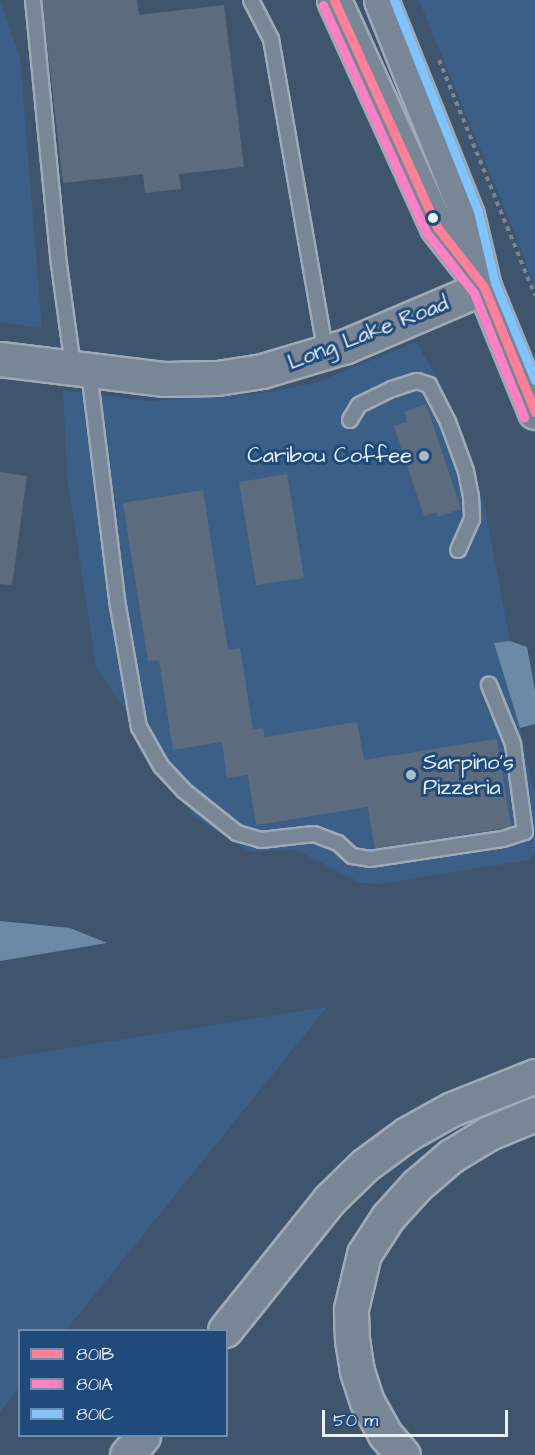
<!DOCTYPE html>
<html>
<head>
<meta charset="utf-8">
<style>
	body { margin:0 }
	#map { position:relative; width:535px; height:1455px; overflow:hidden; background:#3f556e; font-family:"Architects Daughter",sans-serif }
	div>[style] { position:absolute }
	.built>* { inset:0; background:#3b5f87 }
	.water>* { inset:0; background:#6c89a7 }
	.building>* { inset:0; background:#5c6c7e }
	.path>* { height:4px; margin-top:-2px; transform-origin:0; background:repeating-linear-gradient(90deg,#798592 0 4.5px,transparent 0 9px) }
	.roads { filter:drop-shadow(2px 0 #9faab7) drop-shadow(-2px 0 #9faab7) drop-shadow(0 2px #9faab7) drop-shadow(0 -2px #9faab7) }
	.lane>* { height:14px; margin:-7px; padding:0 7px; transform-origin:7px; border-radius:7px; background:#798695 }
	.secondary>* { height:33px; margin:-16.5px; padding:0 16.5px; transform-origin:16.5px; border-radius:16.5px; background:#798695 }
	.highway>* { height:33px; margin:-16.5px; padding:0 16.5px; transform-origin:16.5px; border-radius:16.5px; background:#798695 }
	.bus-1>* { height:9px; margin:-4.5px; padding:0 4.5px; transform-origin:4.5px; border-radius:4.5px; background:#ff8098 }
	.bus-2>* { height:9px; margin:-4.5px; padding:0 4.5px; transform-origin:4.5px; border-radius:4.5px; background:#ff80c5 }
	.bus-3>* { height:9px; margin:-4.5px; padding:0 4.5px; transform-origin:4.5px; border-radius:4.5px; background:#80c4ff }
	.dots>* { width:16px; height:16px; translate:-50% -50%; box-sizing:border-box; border:3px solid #1f4a7a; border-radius:50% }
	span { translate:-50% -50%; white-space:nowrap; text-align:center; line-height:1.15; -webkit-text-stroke:6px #1f4a7a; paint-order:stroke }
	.street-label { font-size:22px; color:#e8f1f8 }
	.poi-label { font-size:22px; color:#e8f1f8 }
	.right { translate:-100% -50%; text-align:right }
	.left { translate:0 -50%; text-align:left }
	.legend { position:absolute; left:18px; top:1329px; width:210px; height:108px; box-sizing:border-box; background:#1f4a7a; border:2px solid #6f8dac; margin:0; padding:8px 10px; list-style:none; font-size:18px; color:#e8f1f8 }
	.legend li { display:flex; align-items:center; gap:12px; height:30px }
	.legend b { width:30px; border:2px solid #6f8dac }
	.scale { position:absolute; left:322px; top:1410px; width:186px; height:27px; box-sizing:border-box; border:3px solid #e8f1f8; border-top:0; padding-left:8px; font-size:18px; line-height:21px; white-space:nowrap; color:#e8f1f8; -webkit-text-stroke:4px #1f4a7a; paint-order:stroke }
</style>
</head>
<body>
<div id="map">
	<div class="built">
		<i style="clip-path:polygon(0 0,20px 58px,42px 328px,0 322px)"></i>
		<i style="clip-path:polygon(419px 0,535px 0,535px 287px,514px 231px)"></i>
		<i style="clip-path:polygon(416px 342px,442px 386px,484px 503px,510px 641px,495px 644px,520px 728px,535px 795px,535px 852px,529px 860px,380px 884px,361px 883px,296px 850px,251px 852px,194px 817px,96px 666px,67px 476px,63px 390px,147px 401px,259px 394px,315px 383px)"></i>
		<i style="clip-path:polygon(327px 1007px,66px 1330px,20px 1330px,19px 1388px,0 1412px,0 1059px)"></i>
	</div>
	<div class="water">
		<i style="clip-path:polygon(510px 641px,527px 647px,535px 690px,535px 724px,520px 728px,494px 643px)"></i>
		<i style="clip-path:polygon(0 921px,70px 928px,107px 943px,0 961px)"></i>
	</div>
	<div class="building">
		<i style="clip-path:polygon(42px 0,137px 0,139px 15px,224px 5px,244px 167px,179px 174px,181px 189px,145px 193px,143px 174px,63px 183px)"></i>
		<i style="clip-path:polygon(426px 404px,461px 509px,438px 517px,436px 512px,424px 516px,394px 426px,407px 422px,404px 412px)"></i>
		<i style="clip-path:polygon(0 472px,27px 476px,12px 585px,0 584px)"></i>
		<i style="clip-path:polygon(287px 474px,304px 578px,256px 585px,239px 482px)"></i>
		<i style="clip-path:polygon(203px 490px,228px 650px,240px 648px,253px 730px,263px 728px,265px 737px,357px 722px,364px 760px,497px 739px,511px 827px,375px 849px,368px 807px,256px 825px,248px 775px,227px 778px,222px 742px,173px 750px,159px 660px,148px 661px,123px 503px)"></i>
	</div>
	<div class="path">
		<i style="left:439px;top:60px;width:254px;rotate:67.8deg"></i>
	</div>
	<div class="roads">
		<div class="lane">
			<i style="left:33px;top:0;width:258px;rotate:84.4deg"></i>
			<i style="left:58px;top:257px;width:111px;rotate:82.2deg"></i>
			<i style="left:251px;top:0;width:44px;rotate:62.9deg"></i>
			<i style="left:271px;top:39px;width:319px;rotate:80.1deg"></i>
			<i style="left:89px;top:371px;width:237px;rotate:83deg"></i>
			<i style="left:118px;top:606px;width:123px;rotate:80.2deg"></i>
			<i style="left:139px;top:727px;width:45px;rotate:60.6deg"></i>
			<i style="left:161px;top:766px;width:33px;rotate:47deg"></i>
			<i style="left:183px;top:790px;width:69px;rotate:38.5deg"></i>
			<i style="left:237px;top:833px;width:25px;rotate:16deg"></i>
			<i style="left:261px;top:840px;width:53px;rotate:-6.5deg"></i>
			<i style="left:314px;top:834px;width:26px;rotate:21deg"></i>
			<i style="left:338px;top:843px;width:19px;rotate:43deg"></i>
			<i style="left:352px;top:856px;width:18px;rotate:9deg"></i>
			<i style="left:370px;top:859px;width:134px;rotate:-8.6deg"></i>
			<i style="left:503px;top:839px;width:23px;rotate:-18deg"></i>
			<i style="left:525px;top:832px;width:89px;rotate:-97.8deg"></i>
			<i style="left:513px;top:744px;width:64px;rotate:-112.1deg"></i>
			<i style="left:350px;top:420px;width:17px;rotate:-59deg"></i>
			<i style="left:359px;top:405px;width:37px;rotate:-26deg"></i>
			<i style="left:392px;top:389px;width:26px;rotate:-18deg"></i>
			<i style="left:417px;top:381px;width:13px;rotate:18deg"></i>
			<i style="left:429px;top:385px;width:42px;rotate:62.8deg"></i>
			<i style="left:448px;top:422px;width:52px;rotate:69.8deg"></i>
			<i style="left:466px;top:471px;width:26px;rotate:79deg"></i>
			<i style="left:471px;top:497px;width:22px;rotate:87deg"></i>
			<i style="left:472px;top:519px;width:34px;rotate:114deg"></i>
		</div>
		<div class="secondary">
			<i style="left:334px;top:0;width:249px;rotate:65.6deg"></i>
			<i style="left:437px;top:227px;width:65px;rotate:51.9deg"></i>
			<i style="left:381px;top:0;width:232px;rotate:68.2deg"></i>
			<i style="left:467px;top:215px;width:74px;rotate:76.7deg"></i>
			<i style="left:484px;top:287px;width:135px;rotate:67.8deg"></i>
			<i style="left:0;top:359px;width:164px;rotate:7deg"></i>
			<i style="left:163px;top:379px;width:54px;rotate:-1.1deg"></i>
			<i style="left:217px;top:378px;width:46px;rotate:-8.8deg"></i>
			<i style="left:262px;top:371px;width:88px;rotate:-16.6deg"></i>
			<i style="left:346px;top:346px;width:150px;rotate:-23.1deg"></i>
		</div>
		<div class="highway">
			<i style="left:225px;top:1330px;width:166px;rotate:-51.3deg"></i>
			<i style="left:329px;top:1200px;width:50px;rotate:-44.2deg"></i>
			<i style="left:365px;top:1165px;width:52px;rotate:-36.4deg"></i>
			<i style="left:407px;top:1134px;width:51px;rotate:-29.1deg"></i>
			<i style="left:452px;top:1109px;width:89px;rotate:-21.7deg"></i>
			<i style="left:127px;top:1455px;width:25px;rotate:-50deg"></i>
			<i style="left:403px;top:1455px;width:28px;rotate:-131deg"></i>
			<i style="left:385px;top:1434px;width:37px;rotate:-119deg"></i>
			<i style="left:367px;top:1402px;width:33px;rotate:-108deg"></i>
			<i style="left:357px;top:1371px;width:30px;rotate:-99deg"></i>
			<i style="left:352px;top:1341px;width:32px;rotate:-92deg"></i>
			<i style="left:351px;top:1309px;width:57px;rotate:-76.7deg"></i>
			<i style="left:364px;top:1254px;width:44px;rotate:-57deg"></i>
			<i style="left:388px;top:1217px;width:43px;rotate:-47.8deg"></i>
			<i style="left:417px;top:1185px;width:45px;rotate:-40.5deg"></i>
			<i style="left:451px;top:1156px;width:44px;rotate:-31.2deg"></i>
			<i style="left:489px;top:1133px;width:50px;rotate:-22.4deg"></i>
		</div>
	</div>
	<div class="bus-1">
		<i style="left:334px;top:0;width:249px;rotate:65.6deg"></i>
		<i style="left:437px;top:227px;width:76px;rotate:51.9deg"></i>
		<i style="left:484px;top:287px;width:135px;rotate:67.8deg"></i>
	</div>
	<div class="bus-2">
		<i style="left:323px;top:5px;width:249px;rotate:65.6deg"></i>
		<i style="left:426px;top:232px;width:78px;rotate:51.8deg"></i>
		<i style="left:474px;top:293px;width:134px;rotate:68deg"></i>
	</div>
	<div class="bus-3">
		<i style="left:394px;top:0;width:227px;rotate:68.3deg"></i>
		<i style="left:478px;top:211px;width:74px;rotate:76.7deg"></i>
		<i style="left:495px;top:283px;width:105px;rotate:67.6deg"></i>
	</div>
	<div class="dots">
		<i style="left:433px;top:218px;background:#e8f1f8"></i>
		<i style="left:424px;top:456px;background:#adbac8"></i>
		<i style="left:411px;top:775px;background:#adbac8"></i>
	</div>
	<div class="street-label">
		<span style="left:368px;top:333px;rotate:-21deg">Long Lake Road</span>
	</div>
	<div class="poi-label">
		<span class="right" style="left:412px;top:456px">Caribou Coffee</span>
		<span class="left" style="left:423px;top:775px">Sarpino's<br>Pizzeria</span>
	</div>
	<ul class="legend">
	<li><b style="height:8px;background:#ff8098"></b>801B</li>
	<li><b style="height:8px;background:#ff80c5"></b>801A</li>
	<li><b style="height:8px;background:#80c4ff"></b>801C</li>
	</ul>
	<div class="scale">50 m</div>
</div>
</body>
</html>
